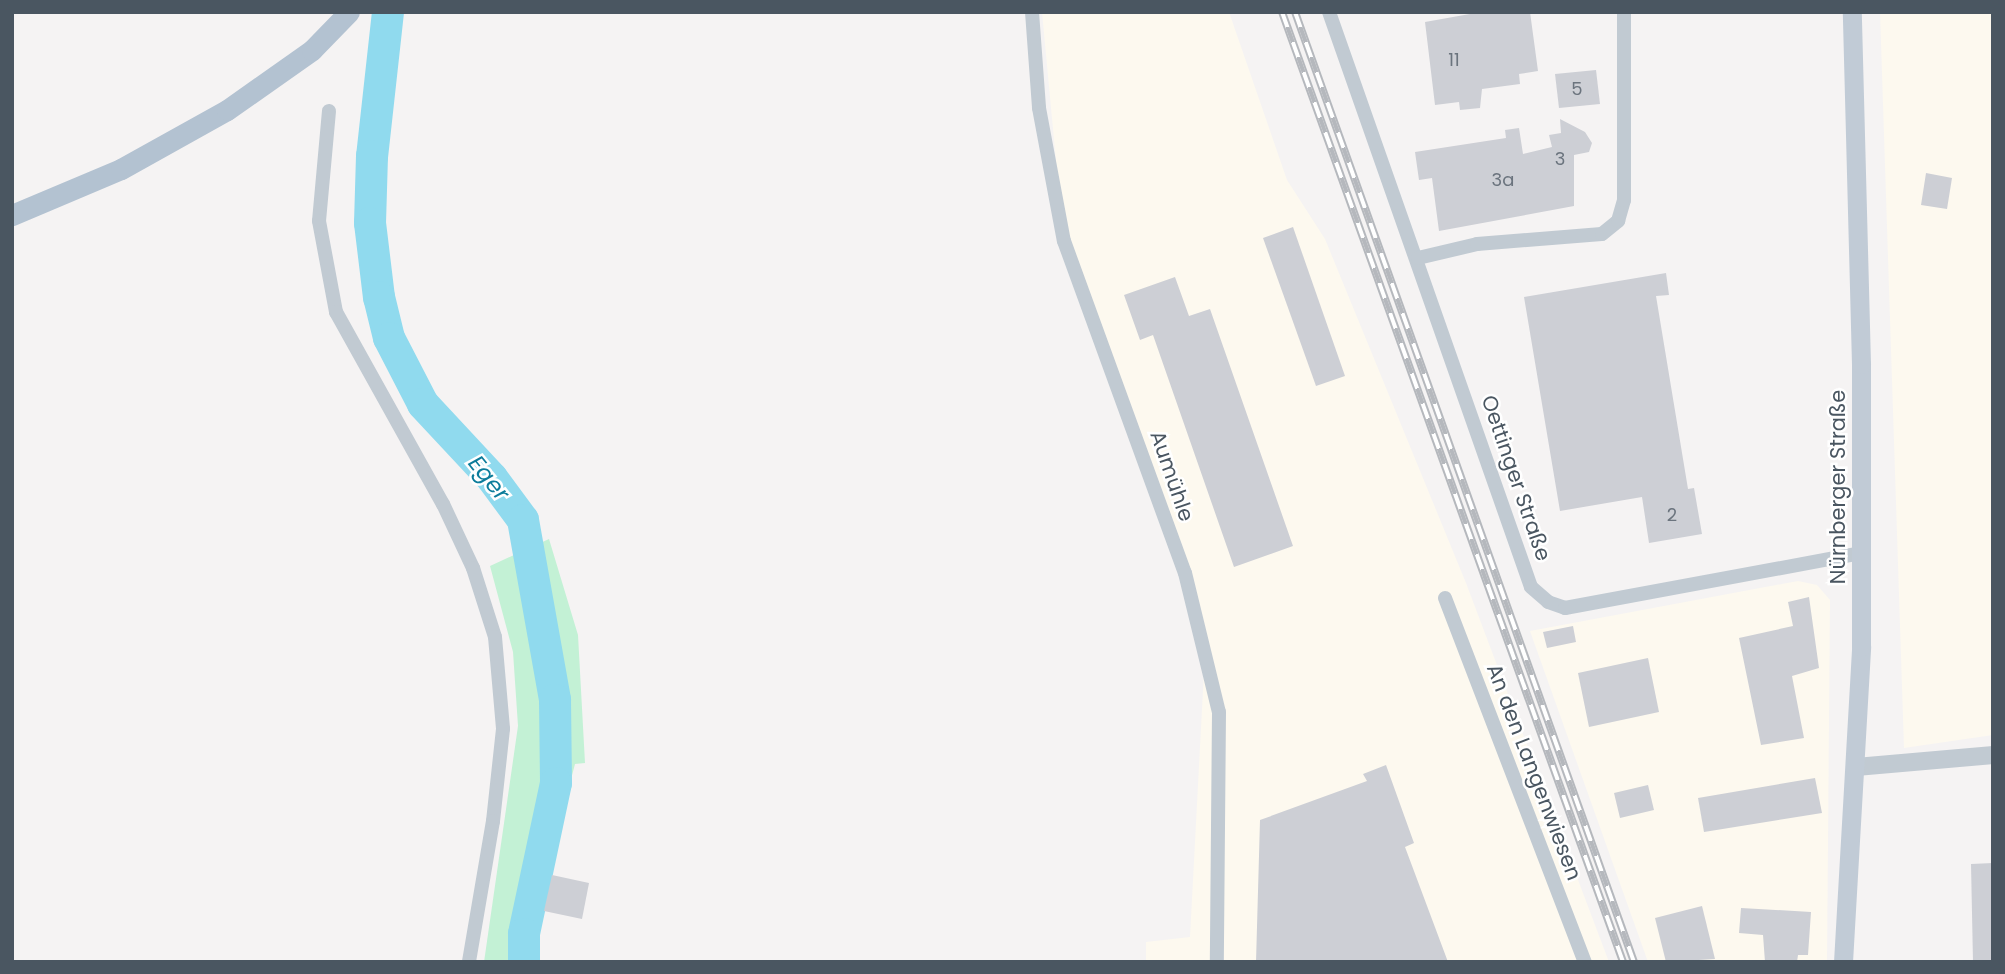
<!DOCTYPE html>
<html>
<head>
<meta charset="utf-8">
<style>
	body { margin:0 }
	#map { position:relative; width:2005px; height:974px; overflow:hidden; background:#f5f3f3; font-family:Poppins,sans-serif }
	div>[style] { position:absolute }
	.commercial>* { inset:0; background:#fdf9ef }
	.green>* { inset:0; background:#c3f1d5 }
	.river>* { height:32px; margin:-16px; padding:0 16px; transform-origin:16px; border-radius:16px; background:#90daee }
	.building>* { inset:0; background:#cdcfd5 }
	.minor>* { height:14px; margin:-7px; padding:0 7px; transform-origin:7px; border-radius:7px; background:#c1cad2 }
	.tertiary>* { height:18px; margin:-9px; padding:0 9px; transform-origin:9px; border-radius:9px; background:#c1cad2 }
	.secondary>* { height:19px; margin:-9.5px; padding:0 9.5px; transform-origin:9.5px; border-radius:9.5px; background:#c1cbd6 }
	.primary>* { height:21px; margin:-10.5px; padding:0 10.5px; transform-origin:10.5px; border-radius:10.5px; background:#b3c2d1 }
	.rail>* { height:8px; margin-top:-4px; transform-origin:0; background:repeating-linear-gradient(90deg,#fff 0 16px,#b5b8bd 0 32px); box-sizing:border-box; border-block:2px solid #b5b8bd }
	span { translate:-50% -50%; white-space:nowrap; text-align:center; line-height:1.15; -webkit-text-stroke:5px #fff; paint-order:stroke }
	.number-label { font-size:18px; color:#6b747e }
	.number-label span { -webkit-text-stroke-width:0 }
	.street-label { font-size:21px; color:#4a5661 }
	.water-label { font-size:23px; color:#0c7c9b; font-style:italic }
	.frame { position:absolute; inset:0; border:14px solid #4a5661; pointer-events:none }
</style>
</head>
<body>
<div id="map">
	<div class="commercial">
		<i style="clip-path:polygon(1042px 12px,1229px 12px,1287px 180px,1325px 239px,1466px 583px,1609px 962px,1146px 962px,1146px 942px,1190px 937px,1206px 633px,1062px 225px)"></i>
		<i style="clip-path:polygon(1880px 12px,1993px 12px,1993px 735px,1904px 748px)"></i>
		<i style="clip-path:polygon(1798px 581px,1817px 585px,1830px 600px,1827px 962px,1648px 962px,1530px 631px)"></i>
	</div>
	<div class="green">
		<i style="clip-path:polygon(549px 539px,578px 635px,585px 763px,575px 764px,540px 898px,540px 962px,484px 962px,518px 726px,513px 652px,490px 566px)"></i>
	</div>
	<div class="river">
		<i style="left:388px;top:12px;width:145px;rotate:96.3deg"></i>
		<i style="left:372px;top:156px;width:67px;rotate:91.7deg"></i>
		<i style="left:370px;top:223px;width:75px;rotate:83.1deg"></i>
		<i style="left:379px;top:297px;width:42px;rotate:76.3deg"></i>
		<i style="left:389px;top:338px;width:74px;rotate:62.7deg"></i>
		<i style="left:423px;top:404px;width:101px;rotate:47deg"></i>
		<i style="left:492px;top:478px;width:52px;rotate:53.6deg"></i>
		<i style="left:523px;top:520px;width:183px;rotate:79.9deg"></i>
		<i style="left:555px;top:700px;width:83px;rotate:89.3deg"></i>
		<i style="left:556px;top:783px;width:154px;rotate:102deg"></i>
		<i style="left:524px;top:934px;width:28px;rotate:90deg"></i>
	</div>
	<div class="building">
		<i style="clip-path:polygon(1481px 12px,1530px 12px,1538px 71px,1519px 74px,1520px 84px,1482px 89px,1480px 108px,1460px 110px,1459px 102px,1435px 105px,1425px 22px)"></i>
		<i style="clip-path:polygon(1596px 70px,1600px 104px,1559px 108px,1555px 74px)"></i>
		<i style="clip-path:polygon(1560px 119px,1585px 132px,1592px 143px,1589px 152px,1574px 155px,1574px 206px,1439px 231px,1432px 178px,1419px 180px,1415px 152px,1506px 138px,1505px 130px,1519px 128px,1523px 154px,1552px 147px,1549px 135px,1561px 133px)"></i>
		<i style="clip-path:polygon(1926px 173px,1952px 178px,1947px 209px,1921px 205px)"></i>
		<i style="clip-path:polygon(1293px 227px,1345px 376px,1316px 386px,1263px 238px)"></i>
		<i style="clip-path:polygon(1666px 273px,1669px 295px,1656px 296px,1688px 489px,1694px 488px,1702px 534px,1649px 543px,1642px 497px,1560px 511px,1524px 297px)"></i>
		<i style="clip-path:polygon(1175px 277px,1189px 316px,1210px 309px,1293px 546px,1234px 567px,1153px 335px,1140px 340px,1124px 295px)"></i>
		<i style="clip-path:polygon(1809px 597px,1819px 668px,1792px 676px,1804px 738px,1761px 745px,1739px 638px,1793px 626px,1788px 602px)"></i>
		<i style="clip-path:polygon(1573px 626px,1576px 642px,1547px 648px,1543px 632px)"></i>
		<i style="clip-path:polygon(1648px 658px,1659px 712px,1589px 727px,1578px 673px)"></i>
		<i style="clip-path:polygon(1386px 765px,1414px 843px,1405px 847px,1448px 962px,1256px 962px,1260px 820px,1367px 781px,1363px 774px)"></i>
		<i style="clip-path:polygon(1815px 778px,1822px 813px,1704px 832px,1698px 798px)"></i>
		<i style="clip-path:polygon(1648px 785px,1654px 810px,1620px 818px,1614px 793px)"></i>
		<i style="clip-path:polygon(1993px 863px,1993px 962px,1973px 962px,1971px 864px)"></i>
		<i style="clip-path:polygon(552px 875px,589px 883px,582px 919px,544px 911px)"></i>
		<i style="clip-path:polygon(1702px 906px,1715px 959px,1666px 962px,1655px 918px)"></i>
		<i style="clip-path:polygon(1741px 908px,1811px 912px,1808px 955px,1798px 955px,1797px 962px,1765px 962px,1763px 935px,1739px 933px)"></i>
	</div>
	<div class="minor">
		<i style="left:1032px;top:12px;width:96px;rotate:85.8deg"></i>
		<i style="left:1039px;top:108px;width:135px;rotate:79.4deg"></i>
		<i style="left:1064px;top:241px;width:353px;rotate:70deg"></i>
		<i style="left:1185px;top:573px;width:143px;rotate:76.3deg"></i>
		<i style="left:1219px;top:712px;width:250px;rotate:90.5deg"></i>
		<i style="left:1329px;top:12px;width:609px;rotate:70.64deg"></i>
		<i style="left:1531px;top:587px;width:23px;rotate:41deg"></i>
		<i style="left:1548px;top:602px;width:18px;rotate:19deg"></i>
		<i style="left:1565px;top:608px;width:302px;rotate:-10.5deg"></i>
		<i style="left:329px;top:111px;width:110px;rotate:95.2deg"></i>
		<i style="left:319px;top:221px;width:93px;rotate:79.4deg"></i>
		<i style="left:336px;top:312px;width:220px;rotate:60.9deg"></i>
		<i style="left:443px;top:504px;width:71px;rotate:64.9deg"></i>
		<i style="left:473px;top:568px;width:72px;rotate:72.3deg"></i>
		<i style="left:495px;top:637px;width:92px;rotate:85deg"></i>
		<i style="left:503px;top:729px;width:93px;rotate:96.2deg"></i>
		<i style="left:493px;top:821px;width:143px;rotate:99.7deg"></i>
		<i style="left:1418px;top:258px;width:61px;rotate:-13.3deg"></i>
		<i style="left:1477px;top:244px;width:125px;rotate:-4.6deg"></i>
		<i style="left:1602px;top:234px;width:21px;rotate:-39deg"></i>
		<i style="left:1618px;top:221px;width:22px;rotate:-74deg"></i>
		<i style="left:1624px;top:200px;width:188px;rotate:-90deg"></i>
		<i style="left:1445px;top:598px;width:390px;rotate:69deg"></i>
	</div>
	<div class="tertiary">
		<i style="left:1856px;top:767px;width:138px;rotate:-5deg"></i>
	</div>
	<div class="secondary">
		<i style="left:1843px;top:962px;width:316px;rotate:-86.7deg"></i>
		<i style="left:1861px;top:647px;width:283px;rotate:-90deg"></i>
		<i style="left:1861px;top:364px;width:352px;rotate:-91.5deg"></i>
	</div>
	<div class="primary">
		<i style="left:12px;top:215px;width:118px;rotate:-22.9deg"></i>
		<i style="left:121px;top:169px;width:121px;rotate:-29.1deg"></i>
		<i style="left:227px;top:110px;width:104px;rotate:-35.2deg"></i>
		<i style="left:312px;top:50px;width:53px;rotate:-45.8deg"></i>
	</div>
	<div class="rail">
		<i style="left:1282px;top:12px;width:1009px;rotate:70.25deg"></i>
		<i style="left:1295px;top:12px;width:1009px;rotate:70.36deg"></i>
	</div>
	<div class="number-label">
		<span style="left:1454px;top:60px">11</span>
		<span style="left:1577px;top:89px">5</span>
		<span style="left:1560px;top:159px">3</span>
		<span style="left:1503px;top:180px">3a</span>
		<span style="left:1672px;top:515px">2</span>
	</div>
	<div class="street-label">
		<span style="left:1172px;top:476px;rotate:71deg">Aumühle</span>
		<span style="left:1516px;top:478px;rotate:71deg">Oettinger Straße</span>
		<span style="left:1838px;top:487px;rotate:-90deg">Nürnberger Straße</span>
		<span style="left:1534px;top:772px;rotate:69deg">An den Langenwiesen</span>
	</div>
	<div class="water-label">
		<span style="left:489px;top:478px;rotate:51deg">Eger</span>
	</div>
	<div class="frame"></div>
</div>
</body>
</html>
